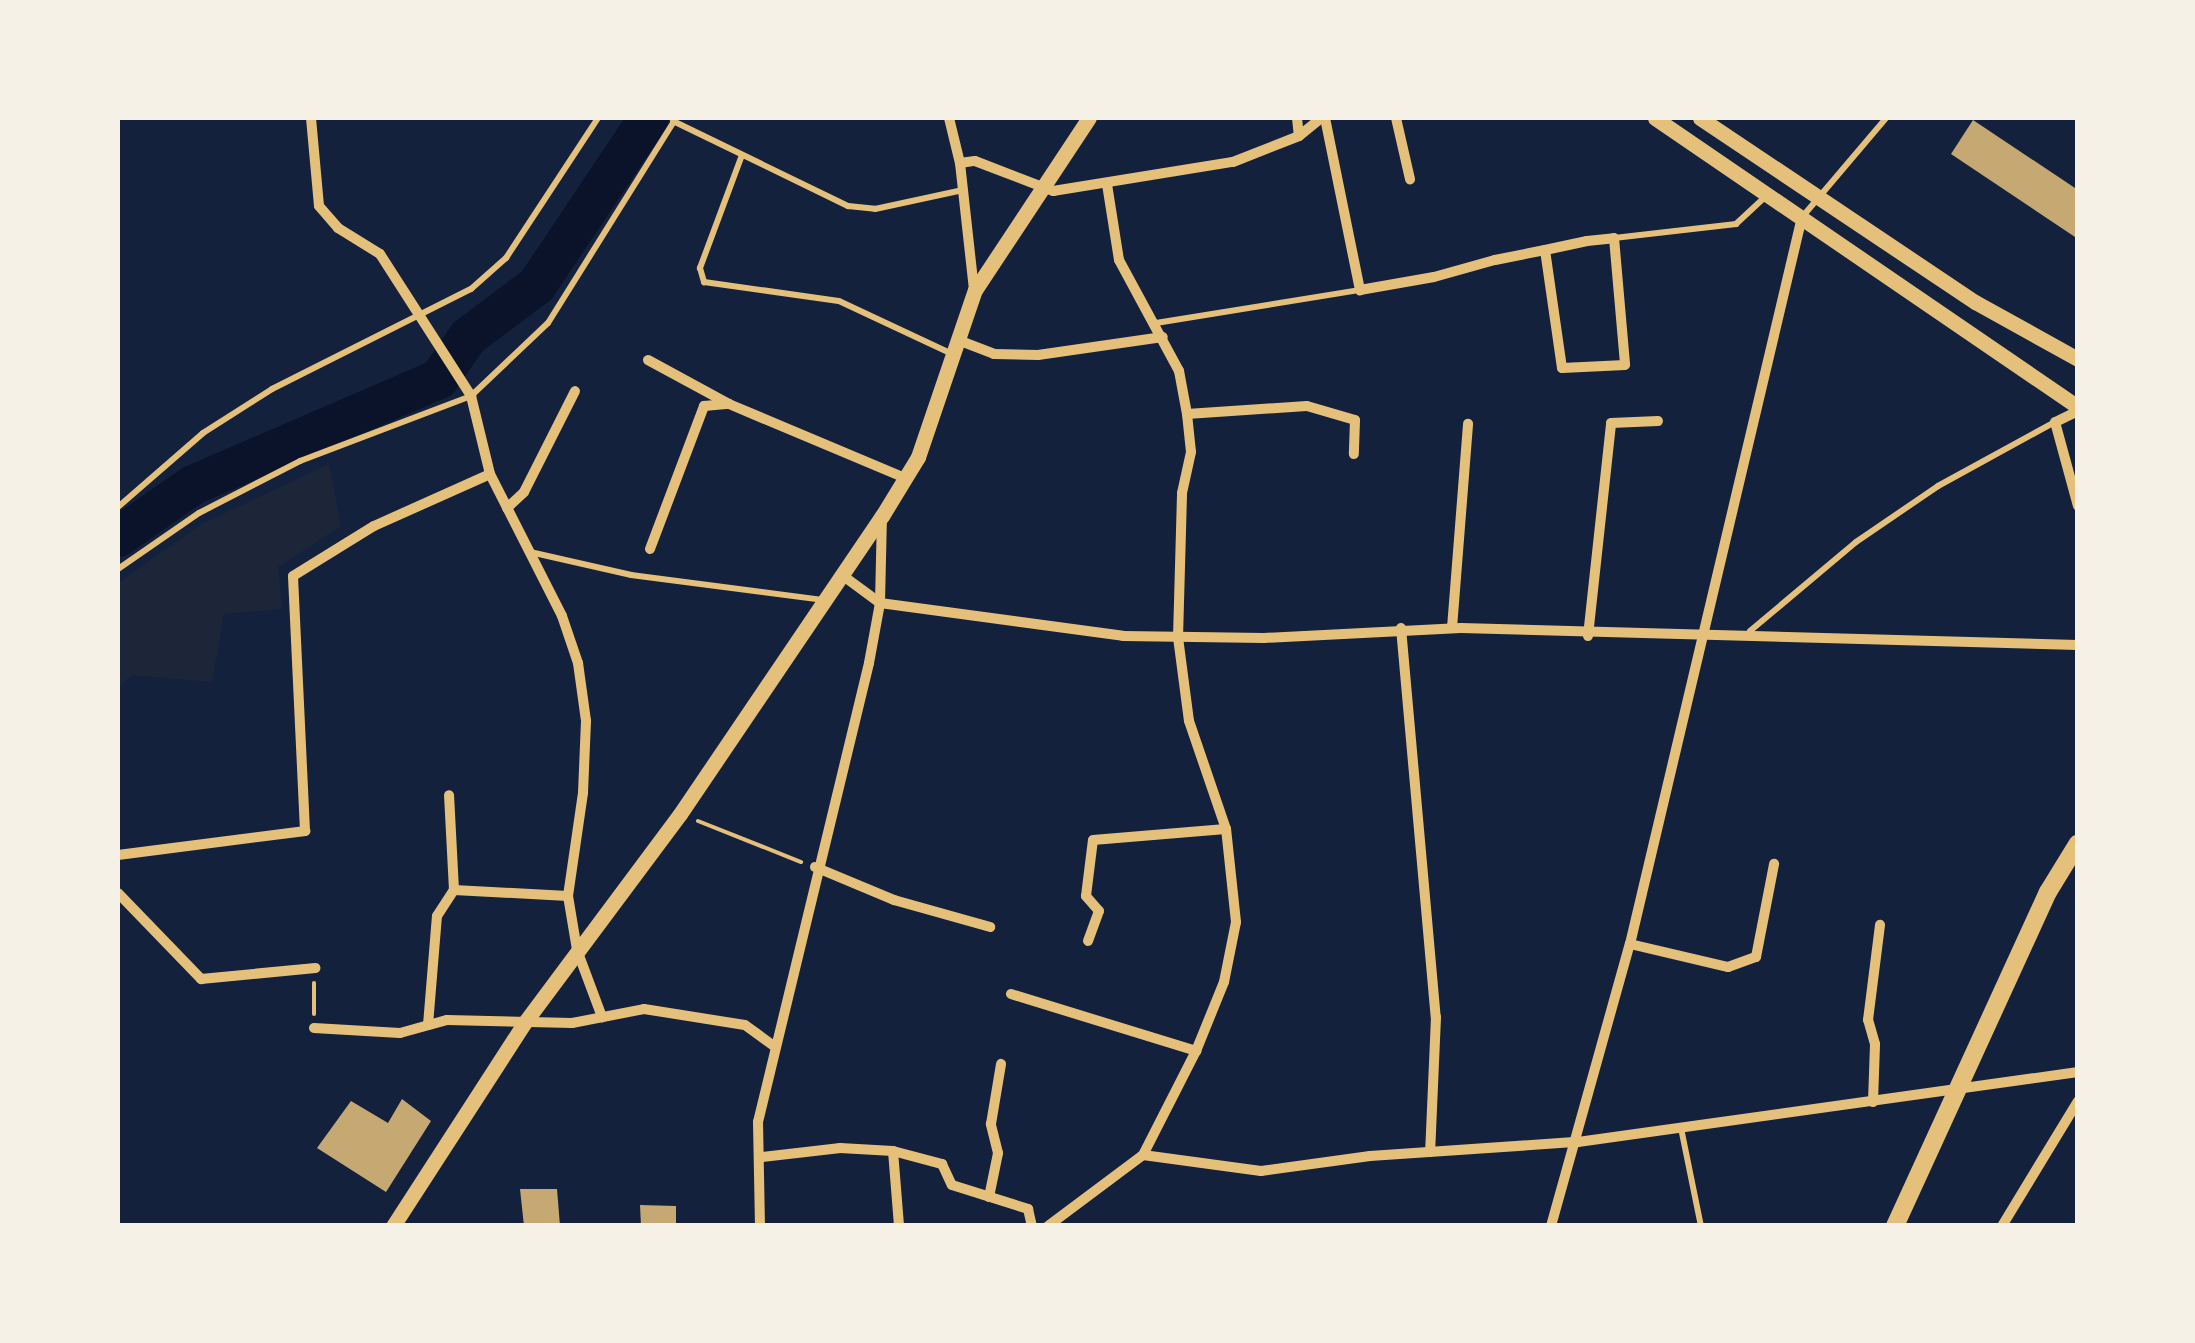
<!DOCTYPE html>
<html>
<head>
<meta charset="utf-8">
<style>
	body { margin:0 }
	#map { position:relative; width:2195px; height:1343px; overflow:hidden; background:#14213d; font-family:"Source Sans 3",sans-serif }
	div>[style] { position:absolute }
	.green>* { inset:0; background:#1d2539 }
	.river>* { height:40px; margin:-20px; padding:0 20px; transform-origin:20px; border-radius:20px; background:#0b132b }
	.building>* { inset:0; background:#c6a872 }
	.path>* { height:4px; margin:-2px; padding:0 2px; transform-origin:2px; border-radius:2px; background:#e5c07b }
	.service>* { height:6px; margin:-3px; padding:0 3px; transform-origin:3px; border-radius:3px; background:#e5c07b }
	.minor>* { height:10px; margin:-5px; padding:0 5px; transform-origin:5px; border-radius:5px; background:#e5c07b }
	.tertiary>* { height:15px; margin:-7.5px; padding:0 7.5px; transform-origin:7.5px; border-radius:7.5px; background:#e5c07b }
	.secondary>* { height:18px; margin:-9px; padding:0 9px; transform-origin:9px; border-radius:9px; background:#e5c07b }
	span { translate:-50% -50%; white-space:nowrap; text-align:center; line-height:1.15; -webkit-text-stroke:10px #f6f1e7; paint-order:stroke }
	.frame { position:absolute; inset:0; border:120px solid #f6f1e7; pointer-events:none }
</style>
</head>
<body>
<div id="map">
	<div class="green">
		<i style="clip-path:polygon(329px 464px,341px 526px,278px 567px,282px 609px,224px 614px,212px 682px,131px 675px,118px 688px,118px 583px,202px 524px)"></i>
	</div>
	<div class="river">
		<i style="left:118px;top:537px;width:91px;rotate:-34.7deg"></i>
		<i style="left:193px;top:485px;width:268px;rotate:-23.3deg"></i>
		<i style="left:439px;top:379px;width:51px;rotate:-55.4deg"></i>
		<i style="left:468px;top:337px;width:86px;rotate:-37deg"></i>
		<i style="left:537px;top:285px;width:201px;rotate:-56.2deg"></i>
	</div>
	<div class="building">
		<i style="clip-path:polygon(1973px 120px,2078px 190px,2078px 239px,1951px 154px)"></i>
		<i style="clip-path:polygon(402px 1099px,431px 1121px,386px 1192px,317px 1148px,351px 1101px,388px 1123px)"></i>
		<i style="clip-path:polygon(520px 1189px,557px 1189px,560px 1226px,524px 1226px)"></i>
		<i style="clip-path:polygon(640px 1205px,676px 1206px,676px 1226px,641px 1226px)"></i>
	</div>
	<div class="path">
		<i style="left:698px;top:821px;width:111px;rotate:21.7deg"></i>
		<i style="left:314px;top:1014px;width:31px;rotate:-90deg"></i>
	</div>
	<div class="service">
		<i style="left:673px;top:121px;width:195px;rotate:25.9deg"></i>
		<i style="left:848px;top:206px;width:27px;rotate:6deg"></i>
		<i style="left:875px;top:209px;width:90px;rotate:-12.2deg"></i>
		<i style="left:742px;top:155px;width:121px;rotate:110.4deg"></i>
		<i style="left:700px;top:268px;width:15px;rotate:74deg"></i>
		<i style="left:704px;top:282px;width:136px;rotate:8deg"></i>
		<i style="left:839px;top:301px;width:125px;rotate:25.1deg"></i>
		<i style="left:1803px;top:216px;width:128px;rotate:-49.7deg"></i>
		<i style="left:1614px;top:238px;width:123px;rotate:-6.5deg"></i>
		<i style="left:1736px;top:224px;width:40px;rotate:-43deg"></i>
		<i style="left:1156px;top:323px;width:207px;rotate:-9.2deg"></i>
		<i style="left:118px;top:507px;width:113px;rotate:-41deg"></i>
		<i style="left:203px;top:433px;width:82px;rotate:-32.5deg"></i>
		<i style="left:272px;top:389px;width:223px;rotate:-26.7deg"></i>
		<i style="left:471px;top:289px;width:47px;rotate:-41.5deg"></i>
		<i style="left:506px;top:258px;width:168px;rotate:-56.7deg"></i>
		<i style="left:530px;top:552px;width:104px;rotate:12.8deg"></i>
		<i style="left:631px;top:575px;width:195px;rotate:7.4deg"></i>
		<i style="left:118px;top:569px;width:98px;rotate:-34.7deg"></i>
		<i style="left:199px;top:513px;width:114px;rotate:-27.2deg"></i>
		<i style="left:300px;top:461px;width:183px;rotate:-20.8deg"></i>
		<i style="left:471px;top:396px;width:106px;rotate:-43.5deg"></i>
		<i style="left:548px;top:323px;width:242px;rotate:-58deg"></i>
		<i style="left:1750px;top:631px;width:138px;rotate:-40deg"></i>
		<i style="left:1856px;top:542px;width:99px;rotate:-34.3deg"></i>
		<i style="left:1938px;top:486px;width:133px;rotate:-28.7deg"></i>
		<i style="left:1681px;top:1128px;width:100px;rotate:78.5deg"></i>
	</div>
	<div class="minor">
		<i style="left:311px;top:118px;width:88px;rotate:84.8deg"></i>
		<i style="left:319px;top:206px;width:29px;rotate:49deg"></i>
		<i style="left:338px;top:228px;width:49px;rotate:31.8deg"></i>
		<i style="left:380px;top:254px;width:169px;rotate:57.3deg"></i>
		<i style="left:471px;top:396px;width:80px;rotate:76.3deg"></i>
		<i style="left:490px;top:474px;width:159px;rotate:63.1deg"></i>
		<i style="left:562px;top:616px;width:50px;rotate:71.2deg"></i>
		<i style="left:578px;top:663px;width:59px;rotate:82.1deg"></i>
		<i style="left:586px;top:721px;width:72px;rotate:92.4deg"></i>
		<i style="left:583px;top:793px;width:104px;rotate:98.3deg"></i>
		<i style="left:568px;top:896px;width:55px;rotate:80.5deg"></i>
		<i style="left:577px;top:950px;width:72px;rotate:69.5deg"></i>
		<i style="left:949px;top:118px;width:46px;rotate:76.3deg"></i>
		<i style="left:960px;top:163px;width:15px;rotate:-8deg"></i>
		<i style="left:975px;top:161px;width:84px;rotate:21deg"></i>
		<i style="left:1053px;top:191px;width:182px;rotate:-9.2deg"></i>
		<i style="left:1233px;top:162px;width:71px;rotate:-21.5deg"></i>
		<i style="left:1299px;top:136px;width:28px;rotate:-39deg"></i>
		<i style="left:1297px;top:118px;width:18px;rotate:84deg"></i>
		<i style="left:1325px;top:118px;width:176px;rotate:78.5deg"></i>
		<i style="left:1360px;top:290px;width:75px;rotate:-10deg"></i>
		<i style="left:1434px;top:277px;width:63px;rotate:-15.6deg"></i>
		<i style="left:1495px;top:260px;width:51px;rotate:-11.3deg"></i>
		<i style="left:1545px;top:250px;width:43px;rotate:-12.1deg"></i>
		<i style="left:1587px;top:241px;width:27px;rotate:-6deg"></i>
		<i style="left:1614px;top:238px;width:127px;rotate:85deg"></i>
		<i style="left:1625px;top:365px;width:63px;rotate:177.3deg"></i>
		<i style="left:1562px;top:368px;width:119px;rotate:-98.2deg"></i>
		<i style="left:1396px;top:118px;width:63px;rotate:77.1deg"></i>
		<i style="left:960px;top:163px;width:127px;rotate:83.7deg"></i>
		<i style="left:958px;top:340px;width:39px;rotate:21deg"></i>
		<i style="left:994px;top:354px;width:44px;rotate:1.3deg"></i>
		<i style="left:1038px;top:355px;width:126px;rotate:-8.2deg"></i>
		<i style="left:648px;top:360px;width:92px;rotate:28.5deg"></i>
		<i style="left:729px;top:404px;width:191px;rotate:22.8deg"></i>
		<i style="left:2078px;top:411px;width:25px;rotate:154deg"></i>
		<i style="left:2055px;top:422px;width:87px;rotate:74.7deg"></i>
		<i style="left:1187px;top:414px;width:120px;rotate:-3.8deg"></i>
		<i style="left:1307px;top:406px;width:50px;rotate:16.3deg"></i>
		<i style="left:1355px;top:420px;width:34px;rotate:92deg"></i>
		<i style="left:507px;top:508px;width:23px;rotate:-43deg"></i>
		<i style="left:524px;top:492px;width:113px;rotate:-63.2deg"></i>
		<i style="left:650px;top:549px;width:153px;rotate:-69.3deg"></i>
		<i style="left:704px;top:406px;width:25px;rotate:-5deg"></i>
		<i style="left:842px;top:575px;width:47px;rotate:36.4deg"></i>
		<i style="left:880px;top:603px;width:245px;rotate:7.7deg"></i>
		<i style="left:1123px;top:636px;width:141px;rotate:0.8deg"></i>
		<i style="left:1264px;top:638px;width:197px;rotate:-2.9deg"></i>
		<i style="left:1461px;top:628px;width:617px;rotate:1.58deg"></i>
		<i style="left:1401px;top:628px;width:391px;rotate:84.9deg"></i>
		<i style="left:1436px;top:1017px;width:135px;rotate:92.5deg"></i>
		<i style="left:1452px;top:628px;width:205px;rotate:-85.5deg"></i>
		<i style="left:1588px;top:636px;width:214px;rotate:-83.8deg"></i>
		<i style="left:1611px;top:423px;width:47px;rotate:-2.4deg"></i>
		<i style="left:118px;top:855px;width:189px;rotate:-7.3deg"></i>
		<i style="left:305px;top:831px;width:255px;rotate:-92.7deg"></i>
		<i style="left:293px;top:576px;width:95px;rotate:-31.7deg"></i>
		<i style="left:374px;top:526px;width:127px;rotate:-24.1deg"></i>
		<i style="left:815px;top:867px;width:86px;rotate:22.7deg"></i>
		<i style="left:894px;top:900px;width:100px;rotate:15.7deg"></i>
		<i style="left:454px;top:890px;width:114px;rotate:3deg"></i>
		<i style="left:118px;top:893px;width:120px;rotate:46deg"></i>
		<i style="left:201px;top:979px;width:115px;rotate:-5.5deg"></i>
		<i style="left:1088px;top:941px;width:32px;rotate:-70deg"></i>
		<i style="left:1099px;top:911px;width:20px;rotate:-131deg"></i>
		<i style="left:1086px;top:896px;width:56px;rotate:-82.9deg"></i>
		<i style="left:1093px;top:840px;width:133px;rotate:-4.7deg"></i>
		<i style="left:1630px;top:944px;width:101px;rotate:13.2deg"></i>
		<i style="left:1728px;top:967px;width:30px;rotate:-20deg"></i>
		<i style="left:1756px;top:957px;width:95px;rotate:-79deg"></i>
		<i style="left:1011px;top:994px;width:194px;rotate:17.1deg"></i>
		<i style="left:428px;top:1025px;width:109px;rotate:-85.3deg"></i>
		<i style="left:437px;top:916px;width:31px;rotate:-57deg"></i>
		<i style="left:454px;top:890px;width:95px;rotate:-93deg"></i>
		<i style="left:314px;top:1028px;width:86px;rotate:3.3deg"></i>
		<i style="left:400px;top:1033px;width:49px;rotate:-15.5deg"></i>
		<i style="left:447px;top:1020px;width:125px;rotate:1.4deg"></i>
		<i style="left:572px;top:1023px;width:73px;rotate:-11deg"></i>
		<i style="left:644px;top:1009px;width:102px;rotate:9deg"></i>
		<i style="left:745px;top:1025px;width:34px;rotate:36deg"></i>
		<i style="left:1873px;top:1102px;width:58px;rotate:-88deg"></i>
		<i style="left:1875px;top:1044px;width:25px;rotate:-106deg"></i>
		<i style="left:1868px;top:1020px;width:96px;rotate:-82.8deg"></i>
		<i style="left:893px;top:1151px;width:75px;rotate:85.4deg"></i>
		<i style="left:1143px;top:1155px;width:119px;rotate:7.7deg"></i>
		<i style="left:1261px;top:1171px;width:110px;rotate:-7.8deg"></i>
		<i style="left:1370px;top:1156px;width:208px;rotate:-3.9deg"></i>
		<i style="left:1578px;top:1142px;width:505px;rotate:-7.97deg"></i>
		<i style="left:762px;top:1157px;width:79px;rotate:-6.6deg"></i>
		<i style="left:840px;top:1148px;width:53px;rotate:3.2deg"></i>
		<i style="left:893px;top:1151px;width:51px;rotate:14.9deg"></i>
		<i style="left:942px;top:1164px;width:23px;rotate:65deg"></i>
		<i style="left:952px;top:1185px;width:80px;rotate:17.5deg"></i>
		<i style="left:1028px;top:1209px;width:17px;rotate:77deg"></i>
		<i style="left:989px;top:1197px;width:45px;rotate:-78.4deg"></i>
		<i style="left:998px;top:1153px;width:30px;rotate:-104deg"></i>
		<i style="left:991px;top:1124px;width:61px;rotate:-80.5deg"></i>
		<i style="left:760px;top:1226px;width:104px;rotate:-91.1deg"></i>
		<i style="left:758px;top:1122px;width:472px;rotate:-76.4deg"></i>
		<i style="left:869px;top:663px;width:61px;rotate:-79.6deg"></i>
		<i style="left:880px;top:603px;width:87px;rotate:-88.7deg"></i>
		<i style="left:1048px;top:1226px;width:119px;rotate:-36.8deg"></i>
		<i style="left:1143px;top:1155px;width:117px;rotate:-63deg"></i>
		<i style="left:1196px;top:1051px;width:74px;rotate:-67.9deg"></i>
		<i style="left:1224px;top:982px;width:61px;rotate:-78.7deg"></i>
		<i style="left:1236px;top:922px;width:94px;rotate:-96.1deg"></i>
		<i style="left:1226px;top:829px;width:114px;rotate:-108.9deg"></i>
		<i style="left:1189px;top:721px;width:84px;rotate:-97.5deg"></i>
		<i style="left:1178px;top:638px;width:145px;rotate:-88.4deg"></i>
		<i style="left:1182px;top:493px;width:42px;rotate:-77.6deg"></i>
		<i style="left:1191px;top:452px;width:38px;rotate:-96deg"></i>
		<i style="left:1187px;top:414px;width:44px;rotate:-100.5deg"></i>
		<i style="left:1179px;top:371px;width:126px;rotate:-118.4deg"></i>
		<i style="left:1119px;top:260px;width:77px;rotate:-99deg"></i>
		<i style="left:1551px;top:1226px;width:293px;rotate:-74.4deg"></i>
		<i style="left:1630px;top:944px;width:747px;rotate:-76.69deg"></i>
		<i style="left:2002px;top:1226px;width:146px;rotate:-58.7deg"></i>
	</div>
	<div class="tertiary">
		<i style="left:1655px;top:118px;width:512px;rotate:34.34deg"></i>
		<i style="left:1700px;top:118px;width:331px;rotate:33.8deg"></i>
		<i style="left:1975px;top:302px;width:118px;rotate:29deg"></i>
		<i style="left:393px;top:1226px;width:243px;rotate:-57.1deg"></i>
		<i style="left:525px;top:1022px;width:259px;rotate:-53.3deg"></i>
		<i style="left:680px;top:814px;width:360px;rotate:-55.9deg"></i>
		<i style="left:882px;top:516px;width:69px;rotate:-58.6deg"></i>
		<i style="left:918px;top:457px;width:176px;rotate:-71.2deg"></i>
		<i style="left:975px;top:290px;width:206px;rotate:-56.5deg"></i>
	</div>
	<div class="secondary">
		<i style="left:1895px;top:1226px;width:367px;rotate:-65.4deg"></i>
		<i style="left:2048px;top:892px;width:57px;rotate:-58.5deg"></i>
	</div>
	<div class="frame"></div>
</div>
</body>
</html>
